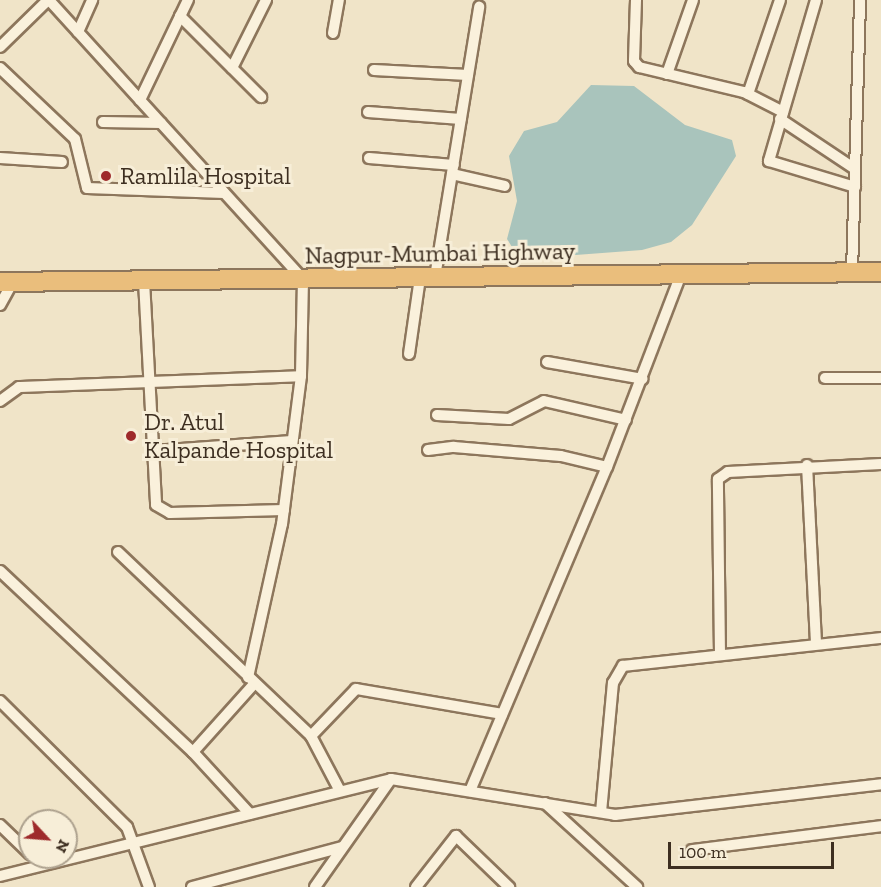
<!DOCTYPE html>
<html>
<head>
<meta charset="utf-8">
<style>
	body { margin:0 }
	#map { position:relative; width:881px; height:887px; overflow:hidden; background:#f0e4c8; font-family:"Zilla Slab",serif }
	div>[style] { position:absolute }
	.water>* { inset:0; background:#a9c4bc }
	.roads { filter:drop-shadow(2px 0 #8d765c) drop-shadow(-2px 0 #8d765c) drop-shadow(0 2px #8d765c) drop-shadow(0 -2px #8d765c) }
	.minor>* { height:10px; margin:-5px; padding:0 5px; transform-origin:5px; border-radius:5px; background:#faf1dc }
	.trunk>* { height:18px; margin:-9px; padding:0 9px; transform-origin:9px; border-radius:9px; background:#eabe7c }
	.dots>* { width:16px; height:16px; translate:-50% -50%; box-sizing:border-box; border:3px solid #f7eed8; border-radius:50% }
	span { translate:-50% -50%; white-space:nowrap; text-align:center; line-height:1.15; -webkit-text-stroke:6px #f7eed8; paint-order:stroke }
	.poi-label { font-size:24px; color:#3d2e20 }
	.left { translate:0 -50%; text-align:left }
	.street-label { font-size:24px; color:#3d2e20 }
	.north { position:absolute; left:18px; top:809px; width:60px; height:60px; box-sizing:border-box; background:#f7eed8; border:2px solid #ada18e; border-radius:50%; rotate:116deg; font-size:16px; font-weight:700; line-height:24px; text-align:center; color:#3d2e20 }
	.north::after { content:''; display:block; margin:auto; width:21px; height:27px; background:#9e2a2b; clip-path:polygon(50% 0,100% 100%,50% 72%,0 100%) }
	.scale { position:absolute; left:668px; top:842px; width:166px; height:27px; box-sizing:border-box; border:3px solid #3d2e20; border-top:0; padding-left:8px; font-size:18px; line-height:21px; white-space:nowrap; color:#3d2e20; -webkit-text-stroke:4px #f7eed8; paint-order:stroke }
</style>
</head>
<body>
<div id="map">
	<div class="water">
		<i style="clip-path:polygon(591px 85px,634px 86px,685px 125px,732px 140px,736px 156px,692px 225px,671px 242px,642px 250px,549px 257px,512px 247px,507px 239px,517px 201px,509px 156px,524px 131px,557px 122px)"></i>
	</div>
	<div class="roads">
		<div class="minor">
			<i style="left:49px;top:0;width:377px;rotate:47.7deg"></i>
			<i style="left:303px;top:279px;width:97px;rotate:91.2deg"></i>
			<i style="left:301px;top:376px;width:149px;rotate:97.3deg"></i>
			<i style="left:282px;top:524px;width:157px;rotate:102.5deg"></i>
			<i style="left:636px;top:0;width:61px;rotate:91.9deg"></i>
			<i style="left:634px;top:61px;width:8px;rotate:50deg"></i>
			<i style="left:639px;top:67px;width:108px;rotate:13.4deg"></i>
			<i style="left:744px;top:92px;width:44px;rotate:27.1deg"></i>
			<i style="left:816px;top:0;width:168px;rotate:106.3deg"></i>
			<i style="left:769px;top:161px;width:90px;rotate:16.8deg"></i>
			<i style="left:180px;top:16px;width:115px;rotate:45deg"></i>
			<i style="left:78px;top:32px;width:35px;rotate:-66deg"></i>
			<i style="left:333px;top:33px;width:34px;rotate:-80deg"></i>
			<i style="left:0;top:47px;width:67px;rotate:-44.4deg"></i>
			<i style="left:0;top:68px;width:103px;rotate:43.4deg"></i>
			<i style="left:75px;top:139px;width:50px;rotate:76.2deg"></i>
			<i style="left:87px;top:188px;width:137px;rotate:2.1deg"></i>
			<i style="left:232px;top:68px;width:76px;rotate:-63.4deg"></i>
			<i style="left:374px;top:70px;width:94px;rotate:3deg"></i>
			<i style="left:667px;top:74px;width:78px;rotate:-70.6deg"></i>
			<i style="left:748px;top:94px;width:99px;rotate:-71.2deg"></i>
			<i style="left:140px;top:100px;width:111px;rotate:-64.4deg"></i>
			<i style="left:368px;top:112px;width:93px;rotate:4.3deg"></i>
			<i style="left:780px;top:119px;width:90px;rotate:33.7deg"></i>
			<i style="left:103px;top:122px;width:58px;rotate:1deg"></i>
			<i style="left:0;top:158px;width:62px;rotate:3.7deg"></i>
			<i style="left:369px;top:158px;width:85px;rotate:4.7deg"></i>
			<i style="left:452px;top:174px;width:54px;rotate:12.8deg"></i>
			<i style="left:852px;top:272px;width:272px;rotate:-88.3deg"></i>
			<i style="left:435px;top:277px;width:274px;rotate:-80.7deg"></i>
			<i style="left:144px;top:281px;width:224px;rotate:86.9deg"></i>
			<i style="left:156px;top:505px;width:16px;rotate:30deg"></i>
			<i style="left:170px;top:513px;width:114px;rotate:-1.5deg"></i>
			<i style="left:0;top:305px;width:25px;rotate:-61deg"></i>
			<i style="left:409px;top:354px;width:77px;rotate:-81.8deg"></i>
			<i style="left:547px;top:362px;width:97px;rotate:10deg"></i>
			<i style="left:825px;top:378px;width:56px"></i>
			<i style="left:0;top:401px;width:24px;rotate:-36deg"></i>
			<i style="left:19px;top:387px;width:282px;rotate:-2.2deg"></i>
			<i style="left:437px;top:415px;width:72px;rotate:3.2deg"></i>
			<i style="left:509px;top:419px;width:39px;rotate:-27deg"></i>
			<i style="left:544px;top:401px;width:84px;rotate:13deg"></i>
			<i style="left:428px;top:450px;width:26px;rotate:-7deg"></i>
			<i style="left:454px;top:447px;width:107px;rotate:4.8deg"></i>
			<i style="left:561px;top:456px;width:47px;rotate:13.4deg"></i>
			<i style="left:153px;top:451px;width:139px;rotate:-4.1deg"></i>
			<i style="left:807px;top:465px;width:178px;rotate:87.1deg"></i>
			<i style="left:118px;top:552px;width:267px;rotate:43.6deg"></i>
			<i style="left:311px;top:736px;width:62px;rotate:62.2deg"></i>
			<i style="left:0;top:571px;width:265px;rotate:43.2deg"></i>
			<i style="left:193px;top:752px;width:84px;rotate:47.4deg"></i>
			<i style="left:720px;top:654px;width:175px;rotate:-90.7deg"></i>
			<i style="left:718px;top:479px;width:12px;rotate:-35deg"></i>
			<i style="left:728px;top:472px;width:153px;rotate:-3deg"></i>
			<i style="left:0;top:701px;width:179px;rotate:44.8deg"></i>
			<i style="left:127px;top:827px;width:64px;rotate:69.9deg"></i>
			<i style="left:311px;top:736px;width:65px;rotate:-46.2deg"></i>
			<i style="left:356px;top:689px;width:148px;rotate:9.7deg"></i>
			<i style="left:193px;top:752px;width:91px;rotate:-48.1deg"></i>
			<i style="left:470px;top:791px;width:352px;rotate:-67.1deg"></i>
			<i style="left:607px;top:467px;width:207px;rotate:-69deg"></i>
			<i style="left:545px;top:803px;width:125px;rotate:42.4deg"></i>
			<i style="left:601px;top:812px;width:130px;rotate:-84.7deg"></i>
			<i style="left:613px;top:683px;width:20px;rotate:-60deg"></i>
			<i style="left:623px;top:666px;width:260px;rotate:-6.2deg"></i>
			<i style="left:0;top:825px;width:42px;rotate:44deg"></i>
			<i style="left:692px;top:850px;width:191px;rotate:-7.2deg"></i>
			<i style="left:0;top:876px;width:403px;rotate:-13.9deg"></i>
			<i style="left:391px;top:779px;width:227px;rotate:9.1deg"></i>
			<i style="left:615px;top:815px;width:268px;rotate:-6.6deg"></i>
			<i style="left:192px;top:887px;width:155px;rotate:-14.9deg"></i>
			<i style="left:315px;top:887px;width:132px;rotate:-54.9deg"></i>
			<i style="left:416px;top:887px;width:65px;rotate:-51.9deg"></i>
			<i style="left:456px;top:836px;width:74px;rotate:43.9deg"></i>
		</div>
		<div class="trunk">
			<i style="left:0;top:282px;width:881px;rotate:-0.65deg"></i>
		</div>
	</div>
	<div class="dots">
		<i style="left:106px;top:176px;background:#9e2a2b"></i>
		<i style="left:131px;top:436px;background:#9e2a2b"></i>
	</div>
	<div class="poi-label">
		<span class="left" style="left:120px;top:176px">Ramlila Hospital</span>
		<span class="left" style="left:144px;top:436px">Dr. Atul<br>Kalpande Hospital</span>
	</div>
	<div class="street-label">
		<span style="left:440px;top:253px;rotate:-1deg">Nagpur-Mumbai Highway</span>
	</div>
	<div class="north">N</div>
	<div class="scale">100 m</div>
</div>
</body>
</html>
